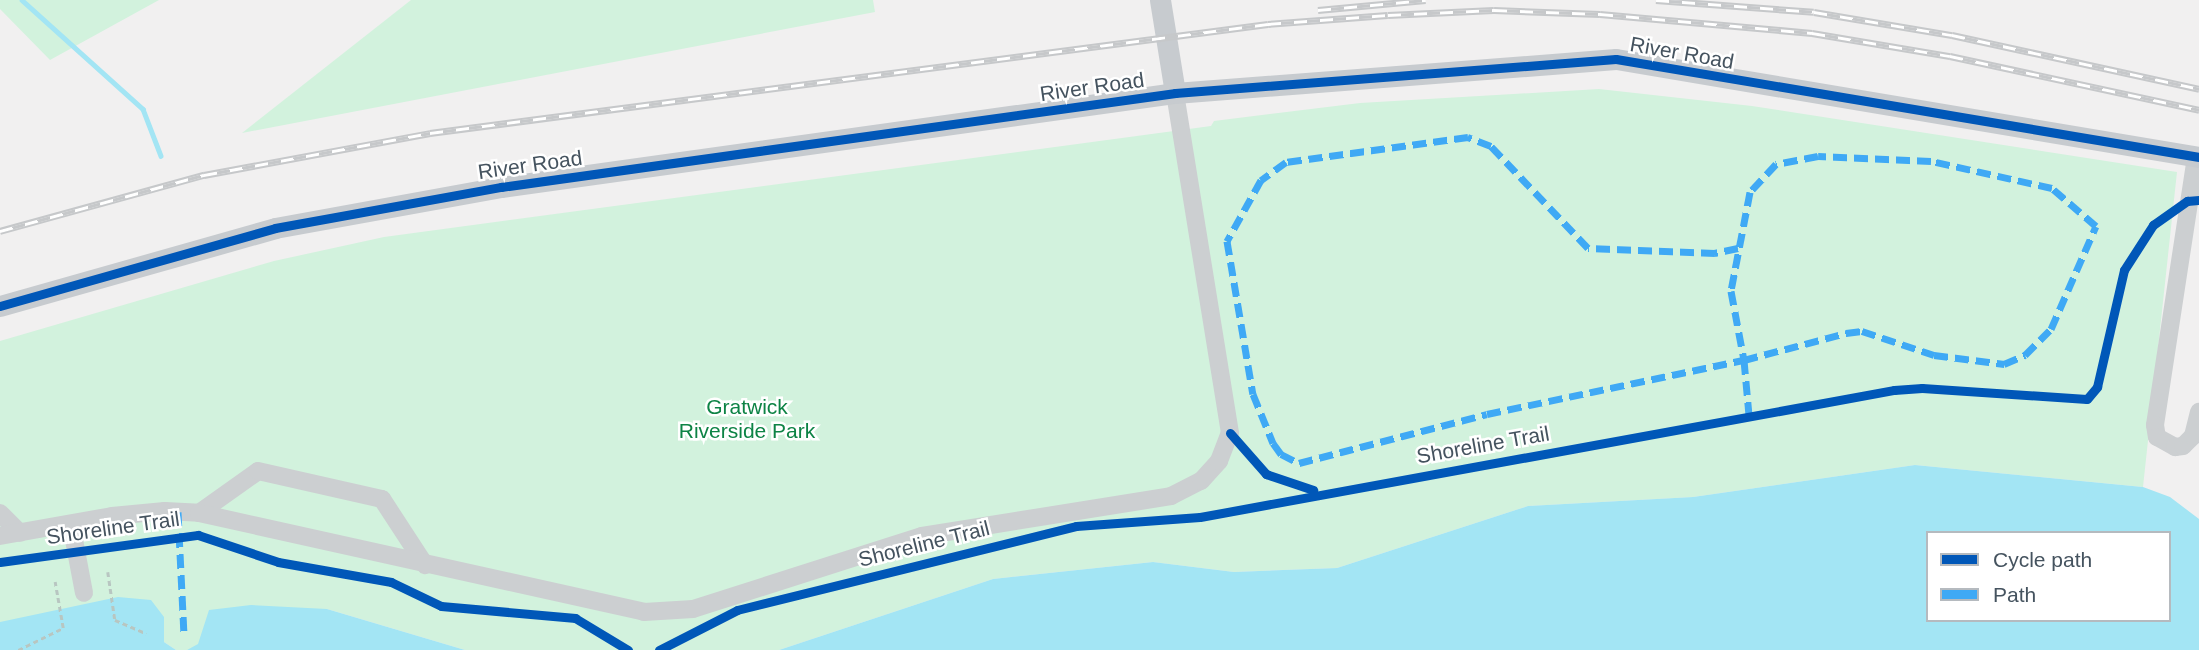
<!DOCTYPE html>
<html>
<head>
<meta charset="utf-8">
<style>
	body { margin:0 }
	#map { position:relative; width:2199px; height:650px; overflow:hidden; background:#f1f0f0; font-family:Arial,sans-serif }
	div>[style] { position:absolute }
	.green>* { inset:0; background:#d2f2dd }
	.water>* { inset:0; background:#a3e5f4 }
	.stream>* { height:4.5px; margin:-2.25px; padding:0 2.25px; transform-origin:2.25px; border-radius:2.25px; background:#a3e5f4 }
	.path>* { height:2.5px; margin-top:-1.25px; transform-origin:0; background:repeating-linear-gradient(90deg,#b8c6c1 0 5px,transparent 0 8.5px) }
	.minor>* { height:18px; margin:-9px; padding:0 9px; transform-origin:9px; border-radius:9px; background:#cccfd1 }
	.major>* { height:21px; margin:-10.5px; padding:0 10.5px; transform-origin:10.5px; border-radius:10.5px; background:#c7cbcf }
	.rail>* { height:7px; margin-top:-3.5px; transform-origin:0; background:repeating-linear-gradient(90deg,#fff 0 13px,#c6c8ca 0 26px); box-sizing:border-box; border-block:2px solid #c6c8ca }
	.quiet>* { height:7px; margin-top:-3.5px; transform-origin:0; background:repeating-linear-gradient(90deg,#3fa9f5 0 14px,transparent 0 21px) }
	.cycleway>* { height:9px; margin:-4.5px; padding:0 4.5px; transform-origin:4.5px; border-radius:4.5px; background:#0057b8 }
	span { translate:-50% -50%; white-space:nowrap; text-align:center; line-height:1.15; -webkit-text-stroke:5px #fff; paint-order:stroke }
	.street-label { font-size:21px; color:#45535f }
	.park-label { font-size:21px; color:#0d8345 }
	.legend { position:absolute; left:1926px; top:531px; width:245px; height:91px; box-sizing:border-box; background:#fff; border:2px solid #b5babf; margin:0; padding:9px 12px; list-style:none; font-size:21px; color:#45535f }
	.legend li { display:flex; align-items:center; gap:14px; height:35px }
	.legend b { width:35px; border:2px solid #b5babf }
</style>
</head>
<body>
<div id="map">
	<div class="green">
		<i style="clip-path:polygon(0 0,159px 0,50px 60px,0 9px)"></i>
		<i style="clip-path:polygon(411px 0,873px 0,875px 12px,242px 133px)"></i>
		<i style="clip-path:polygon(1599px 89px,1752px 106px,2177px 172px,2143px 487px,1915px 465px,1693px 497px,1528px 506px,1337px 568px,1234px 572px,1153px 562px,993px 579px,779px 650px,465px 650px,327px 609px,187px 650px,176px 650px,164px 642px,164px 617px,0 622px,0 341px,274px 261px,384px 237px,1211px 126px,1214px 121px,1360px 103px)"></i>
	</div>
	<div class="water">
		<i style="clip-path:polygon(evenodd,1915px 465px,2143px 487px,2170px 497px,2199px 519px,2199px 650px,779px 650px,993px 579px,1153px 562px,1234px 572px,1337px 568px,1528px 506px,1693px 497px,1915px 465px,1928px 533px,2169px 533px,2169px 620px,1928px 620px,1928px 533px)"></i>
		<i style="clip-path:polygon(118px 597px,151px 600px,164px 617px,164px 642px,176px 650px,0 650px,0 622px)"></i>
		<i style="clip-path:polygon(251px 605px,327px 609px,465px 650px,187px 650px,198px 644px,209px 610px)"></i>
	</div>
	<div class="stream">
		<i style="left:22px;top:0;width:163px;rotate:42deg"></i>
		<i style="left:143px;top:109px;width:50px;rotate:69deg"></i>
	</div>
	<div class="path">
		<i style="left:108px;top:572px;width:49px;rotate:81.7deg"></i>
		<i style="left:115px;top:620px;width:34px;rotate:23deg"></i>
		<i style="left:18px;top:650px;width:50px;rotate:-26.1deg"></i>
		<i style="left:63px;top:628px;width:47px;rotate:-99.9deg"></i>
	</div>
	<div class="minor">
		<i style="left:2196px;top:157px;width:271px;rotate:98.7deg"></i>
		<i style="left:2155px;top:425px;width:12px;rotate:81deg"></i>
		<i style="left:2157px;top:437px;width:21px;rotate:29deg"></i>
		<i style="left:2175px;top:447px;width:8px;rotate:-7deg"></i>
		<i style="left:2183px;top:446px;width:14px;rotate:-45deg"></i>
		<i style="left:2193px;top:436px;width:25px;rotate:-76deg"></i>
		<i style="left:0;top:513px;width:28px;rotate:45deg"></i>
		<i style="left:199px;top:513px;width:72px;rotate:-35.4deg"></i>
		<i style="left:258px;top:471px;width:127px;rotate:12.7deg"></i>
		<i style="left:382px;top:499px;width:79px;rotate:56.9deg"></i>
		<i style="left:71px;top:524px;width:70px;rotate:79.3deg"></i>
		<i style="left:0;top:536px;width:114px;rotate:-10.1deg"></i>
		<i style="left:112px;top:516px;width:53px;rotate:-5.4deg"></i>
		<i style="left:165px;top:511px;width:34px;rotate:3deg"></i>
		<i style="left:199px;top:513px;width:456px;rotate:12.5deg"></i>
		<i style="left:644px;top:612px;width:49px;rotate:-3.5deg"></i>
		<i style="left:693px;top:609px;width:240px;rotate:-17.7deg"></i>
		<i style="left:922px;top:536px;width:252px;rotate:-9.1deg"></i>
		<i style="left:1171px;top:496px;width:34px;rotate:-27deg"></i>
		<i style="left:1201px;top:481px;width:27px;rotate:-48deg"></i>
		<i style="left:1219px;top:461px;width:30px;rotate:-69deg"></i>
		<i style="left:1230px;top:433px;width:344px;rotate:-99.2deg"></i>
	</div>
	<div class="major">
		<i style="left:1160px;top:0;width:94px;rotate:80.8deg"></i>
		<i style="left:0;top:306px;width:286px;rotate:-15.8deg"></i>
		<i style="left:275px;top:228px;width:230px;rotate:-10.3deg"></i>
		<i style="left:501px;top:187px;width:681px;rotate:-7.94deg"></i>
		<i style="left:1175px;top:93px;width:442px;rotate:-4.4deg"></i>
		<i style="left:1616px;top:59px;width:591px;rotate:9.54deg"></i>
	</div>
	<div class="rail">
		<i style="left:1656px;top:0;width:158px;rotate:4.3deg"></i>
		<i style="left:1814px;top:12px;width:140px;rotate:9.5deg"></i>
		<i style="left:1952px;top:35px;width:253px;rotate:12.3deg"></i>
		<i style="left:1318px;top:10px;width:108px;rotate:-5.3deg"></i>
		<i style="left:0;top:231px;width:212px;rotate:-15.4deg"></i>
		<i style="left:204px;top:175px;width:230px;rotate:-10.5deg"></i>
		<i style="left:430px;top:133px;width:845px;rotate:-7.41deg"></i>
		<i style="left:1268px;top:24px;width:120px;rotate:-4.3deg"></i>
		<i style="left:1388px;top:15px;width:106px;rotate:-2.7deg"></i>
		<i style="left:1494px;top:10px;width:106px;rotate:2.2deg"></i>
		<i style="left:1600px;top:14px;width:213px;rotate:5.1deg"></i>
		<i style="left:1812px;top:33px;width:140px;rotate:9.5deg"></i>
		<i style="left:1950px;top:56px;width:255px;rotate:12.2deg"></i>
	</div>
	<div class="quiet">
		<i style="left:1738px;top:248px;width:24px;rotate:168deg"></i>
		<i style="left:1715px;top:253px;width:127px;rotate:-177.7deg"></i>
		<i style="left:1588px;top:248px;width:141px;rotate:-133.6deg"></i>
		<i style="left:1491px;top:146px;width:25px;rotate:-159deg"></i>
		<i style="left:1468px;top:137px;width:184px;rotate:172.2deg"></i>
		<i style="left:1286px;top:162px;width:31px;rotate:144deg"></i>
		<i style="left:1261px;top:180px;width:70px;rotate:119.1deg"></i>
		<i style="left:1227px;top:241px;width:155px;rotate:80.4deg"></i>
		<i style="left:1253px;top:394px;width:53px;rotate:67.8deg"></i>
		<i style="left:1273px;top:443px;width:14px;rotate:54deg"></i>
		<i style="left:1281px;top:454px;width:20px;rotate:27deg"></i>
		<i style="left:1299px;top:463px;width:194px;rotate:-14.6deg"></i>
		<i style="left:1487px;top:414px;width:263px;rotate:-11.9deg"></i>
		<i style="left:1744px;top:360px;width:106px;rotate:-14.8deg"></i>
		<i style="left:1846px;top:333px;width:16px;rotate:-7deg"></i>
		<i style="left:1862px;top:331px;width:76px;rotate:18.4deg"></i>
		<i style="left:1934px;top:355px;width:71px;rotate:7.3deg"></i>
		<i style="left:2004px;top:364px;width:23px;rotate:-23deg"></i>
		<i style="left:2025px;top:355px;width:37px;rotate:-45deg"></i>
		<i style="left:2051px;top:329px;width:112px;rotate:-66.4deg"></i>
		<i style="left:2096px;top:226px;width:58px;rotate:-139.2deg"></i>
		<i style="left:2052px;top:188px;width:124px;rotate:-167.4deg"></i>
		<i style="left:1931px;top:161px;width:113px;rotate:-177.5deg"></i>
		<i style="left:1818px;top:156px;width:43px;rotate:169.2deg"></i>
		<i style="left:1776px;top:164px;width:38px;rotate:133deg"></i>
		<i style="left:1750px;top:192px;width:101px;rotate:100.9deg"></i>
		<i style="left:1731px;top:291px;width:70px;rotate:79.3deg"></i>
		<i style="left:1744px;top:360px;width:55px;rotate:84.8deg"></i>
		<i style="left:178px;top:512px;width:122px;rotate:87.2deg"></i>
	</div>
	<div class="cycleway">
		<i style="left:0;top:306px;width:286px;rotate:-15.8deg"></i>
		<i style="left:275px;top:228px;width:230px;rotate:-10.3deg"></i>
		<i style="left:501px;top:187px;width:681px;rotate:-7.94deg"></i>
		<i style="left:1175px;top:93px;width:442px;rotate:-4.4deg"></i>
		<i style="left:1616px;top:59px;width:591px;rotate:9.54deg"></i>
		<i style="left:1230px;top:433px;width:55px;rotate:48.7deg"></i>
		<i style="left:1266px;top:474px;width:50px;rotate:18.8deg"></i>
		<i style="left:0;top:562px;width:200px;rotate:-7.8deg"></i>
		<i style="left:198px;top:535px;width:84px;rotate:18.6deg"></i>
		<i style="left:278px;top:562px;width:115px;rotate:10deg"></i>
		<i style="left:391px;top:582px;width:55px;rotate:25.6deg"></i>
		<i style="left:441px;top:606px;width:135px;rotate:5.1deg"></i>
		<i style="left:575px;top:618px;width:62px;rotate:31.1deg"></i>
		<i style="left:659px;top:650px;width:88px;rotate:-27.1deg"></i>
		<i style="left:737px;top:610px;width:349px;rotate:-13.9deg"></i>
		<i style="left:1076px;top:526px;width:124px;rotate:-4.2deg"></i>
		<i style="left:1200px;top:517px;width:706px;rotate:-10.37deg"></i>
		<i style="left:1894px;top:390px;width:28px;rotate:-4deg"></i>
		<i style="left:1922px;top:388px;width:165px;rotate:3.8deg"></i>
		<i style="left:2087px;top:399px;width:16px;rotate:-50deg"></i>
		<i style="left:2097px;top:387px;width:120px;rotate:-77deg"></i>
		<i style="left:2124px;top:270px;width:54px;rotate:-57.2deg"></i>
		<i style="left:2153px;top:225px;width:42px;rotate:-35.2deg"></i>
		<i style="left:2187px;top:201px;width:12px;rotate:-5deg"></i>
	</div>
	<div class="street-label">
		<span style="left:1682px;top:53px;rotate:10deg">River Road</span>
		<span style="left:1092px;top:87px;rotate:-8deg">River Road</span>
		<span style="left:530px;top:165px;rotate:-8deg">River Road</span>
		<span style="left:1483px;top:445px;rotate:-10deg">Shoreline Trail</span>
		<span style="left:113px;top:528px;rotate:-8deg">Shoreline Trail</span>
		<span style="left:924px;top:544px;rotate:-14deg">Shoreline Trail</span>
	</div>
	<div class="park-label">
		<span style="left:747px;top:419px">Gratwick<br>Riverside Park</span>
	</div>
	<ul class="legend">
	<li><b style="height:9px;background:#0057b8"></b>Cycle path</li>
	<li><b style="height:9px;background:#3fa9f5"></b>Path</li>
	</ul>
</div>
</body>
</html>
